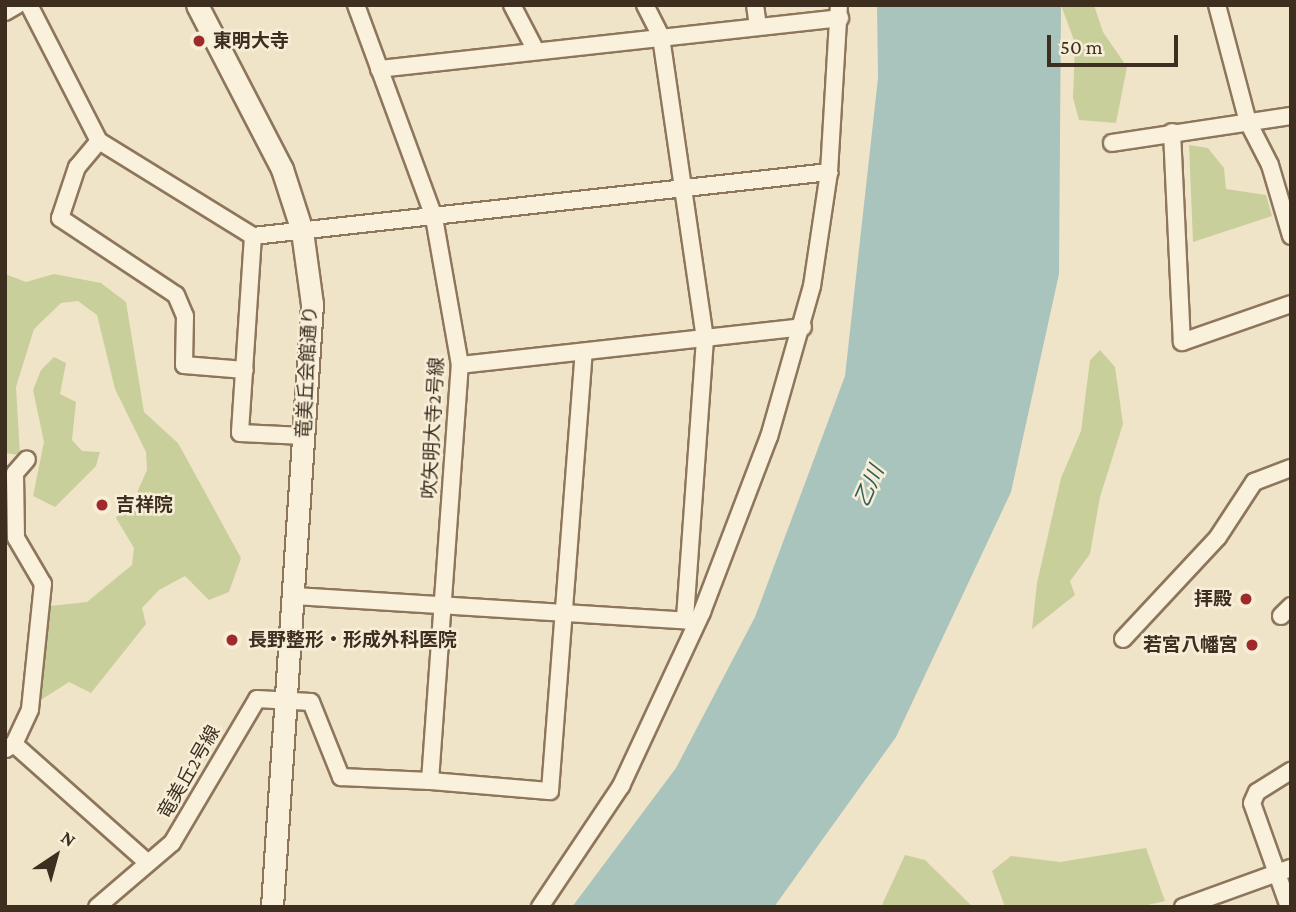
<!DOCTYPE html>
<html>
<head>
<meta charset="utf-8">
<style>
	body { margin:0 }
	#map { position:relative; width:1296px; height:912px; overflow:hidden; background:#f0e4c8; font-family:"Crimson Pro","Noto Sans JP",serif }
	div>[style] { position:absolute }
	.green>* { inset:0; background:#c9cf9b }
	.water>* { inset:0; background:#a9c4bc }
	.roads { filter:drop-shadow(2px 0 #8d765c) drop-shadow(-2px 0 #8d765c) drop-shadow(0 2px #8d765c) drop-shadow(0 -2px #8d765c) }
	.minor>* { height:16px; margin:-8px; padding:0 8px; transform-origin:8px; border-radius:8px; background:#faf1dc }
	.tertiary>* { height:21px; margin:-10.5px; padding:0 10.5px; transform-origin:10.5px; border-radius:10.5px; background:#faf1dc }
	.dots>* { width:19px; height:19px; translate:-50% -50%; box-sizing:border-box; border:4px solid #f7eed8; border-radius:50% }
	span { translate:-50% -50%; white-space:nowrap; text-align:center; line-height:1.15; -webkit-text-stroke:5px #f7eed8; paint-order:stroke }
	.poi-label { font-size:19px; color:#3d2e20; font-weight:700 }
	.left { translate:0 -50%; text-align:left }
	.right { translate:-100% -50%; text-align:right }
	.street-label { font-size:19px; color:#3d2e20 }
	.water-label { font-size:21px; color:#2f5d5a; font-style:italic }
	.frame { position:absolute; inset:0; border:7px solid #3d2e20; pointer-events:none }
	.north { position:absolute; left:21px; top:821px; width:70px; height:70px; -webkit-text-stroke:5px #f7eed8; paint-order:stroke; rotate:36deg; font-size:19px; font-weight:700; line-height:28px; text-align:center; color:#3d2e20 }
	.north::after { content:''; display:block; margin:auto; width:24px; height:32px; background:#3d2e20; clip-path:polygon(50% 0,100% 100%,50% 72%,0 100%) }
	.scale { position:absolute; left:1047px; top:35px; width:131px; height:32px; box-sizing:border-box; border:4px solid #3d2e20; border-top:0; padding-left:9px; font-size:21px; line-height:24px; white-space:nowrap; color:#3d2e20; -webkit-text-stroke:5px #f7eed8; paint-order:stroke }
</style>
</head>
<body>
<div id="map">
	<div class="green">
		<i style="clip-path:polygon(1061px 5px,1094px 5px,1103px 32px,1127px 67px,1116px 123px,1079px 120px,1073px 98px,1075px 43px)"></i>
		<i style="clip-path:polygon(1189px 145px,1208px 148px,1224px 168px,1226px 189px,1266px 195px,1272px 216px,1193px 242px)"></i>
		<i style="clip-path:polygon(5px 274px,26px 282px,54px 274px,101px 283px,126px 302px,144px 412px,178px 443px,241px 558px,229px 592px,209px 600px,185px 576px,159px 590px,142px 608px,146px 624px,91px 693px,69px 682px,36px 703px,40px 607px,87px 602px,132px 565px,134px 548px,116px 518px,122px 506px,135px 497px,147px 470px,146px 452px,115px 389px,97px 315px,78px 301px,61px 303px,34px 329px,16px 387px,20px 455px,5px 453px)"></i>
		<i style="clip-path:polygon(1100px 350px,1115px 367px,1123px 424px,1100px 497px,1090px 554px,1070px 581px,1075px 595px,1032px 629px,1037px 583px,1061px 478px,1081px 431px,1090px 360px)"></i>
		<i style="clip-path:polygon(54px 357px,66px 363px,60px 394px,76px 402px,72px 440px,82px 451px,100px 452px,96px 466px,55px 507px,33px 496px,44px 442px,33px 390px,41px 370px)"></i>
		<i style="clip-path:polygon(1146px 848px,1165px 901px,1139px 907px,1005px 907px,992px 871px,1011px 856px,1060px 862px)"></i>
		<i style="clip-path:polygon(905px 855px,925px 860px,973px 907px,881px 907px)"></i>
	</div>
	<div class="water">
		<i style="clip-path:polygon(877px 5px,1061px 5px,1059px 274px,1011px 492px,896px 737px,774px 907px,572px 907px,676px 768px,755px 617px,845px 376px,878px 78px)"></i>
	</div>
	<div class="roads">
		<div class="minor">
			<i style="left:29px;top:5px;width:153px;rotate:62.8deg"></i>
			<i style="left:99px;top:141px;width:181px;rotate:31.7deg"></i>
			<i style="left:253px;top:236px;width:580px;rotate:-6.34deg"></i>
			<i style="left:512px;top:5px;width:52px;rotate:62.4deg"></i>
			<i style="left:645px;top:5px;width:36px;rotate:63deg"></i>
			<i style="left:661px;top:37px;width:305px;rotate:81.7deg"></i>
			<i style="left:705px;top:339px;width:282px;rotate:94.1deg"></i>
			<i style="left:755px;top:5px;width:21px;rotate:82deg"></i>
			<i style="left:1217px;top:5px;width:121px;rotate:75.2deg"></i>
			<i style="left:1248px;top:122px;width:48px;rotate:62.9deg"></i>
			<i style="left:1270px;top:165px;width:74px;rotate:73.5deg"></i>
			<i style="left:5px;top:12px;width:14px;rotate:-30deg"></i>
			<i style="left:379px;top:69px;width:464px;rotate:-6.3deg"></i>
			<i style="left:1172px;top:132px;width:210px;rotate:87.3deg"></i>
			<i style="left:1182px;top:342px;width:115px;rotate:-19.2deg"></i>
			<i style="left:99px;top:141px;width:34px;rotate:130deg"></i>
			<i style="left:77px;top:167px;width:54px;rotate:108.4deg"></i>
			<i style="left:60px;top:218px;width:139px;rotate:33.6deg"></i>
			<i style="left:176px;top:295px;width:23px;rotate:67deg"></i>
			<i style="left:185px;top:316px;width:49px;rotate:91.2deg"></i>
			<i style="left:184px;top:365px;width:61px;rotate:4.7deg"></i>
			<i style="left:1112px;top:143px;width:181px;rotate:-8.6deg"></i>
			<i style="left:253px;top:236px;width:197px;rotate:93.8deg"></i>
			<i style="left:240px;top:433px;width:64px;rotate:2.7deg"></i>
			<i style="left:460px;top:365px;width:345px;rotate:-6.3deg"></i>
			<i style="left:295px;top:596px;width:400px;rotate:3.6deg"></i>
			<i style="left:1281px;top:616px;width:14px;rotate:-45deg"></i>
			<i style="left:1123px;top:639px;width:139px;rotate:-47deg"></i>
			<i style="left:1218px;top:537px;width:66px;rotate:-56.8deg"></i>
			<i style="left:1254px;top:482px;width:40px;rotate:-21deg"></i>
			<i style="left:14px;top:744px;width:38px;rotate:-65deg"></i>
			<i style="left:30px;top:709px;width:126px;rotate:-84.1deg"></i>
			<i style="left:43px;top:584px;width:53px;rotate:-120.4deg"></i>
			<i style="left:16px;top:538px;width:65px;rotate:-90.9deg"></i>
			<i style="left:15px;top:473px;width:18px;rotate:-49deg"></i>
			<i style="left:6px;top:749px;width:9px;rotate:-32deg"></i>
			<i style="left:14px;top:744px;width:178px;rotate:41.6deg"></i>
			<i style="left:430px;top:781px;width:120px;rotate:4.8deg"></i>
			<i style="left:550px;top:791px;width:439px;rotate:-85.6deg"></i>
			<i style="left:97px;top:907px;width:99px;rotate:-40.5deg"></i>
			<i style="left:172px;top:843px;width:167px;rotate:-59.4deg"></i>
			<i style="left:257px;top:699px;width:54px;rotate:3.2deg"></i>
			<i style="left:311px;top:702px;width:81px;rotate:68.2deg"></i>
			<i style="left:341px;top:777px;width:89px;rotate:2.6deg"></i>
			<i style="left:430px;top:781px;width:417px;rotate:-85.9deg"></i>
			<i style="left:460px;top:365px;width:150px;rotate:-100deg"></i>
			<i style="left:434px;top:217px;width:226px;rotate:-110.2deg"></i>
			<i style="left:540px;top:907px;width:146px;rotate:-56.2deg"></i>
			<i style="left:621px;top:786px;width:192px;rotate:-65deg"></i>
			<i style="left:702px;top:612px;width:187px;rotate:-69.1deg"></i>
			<i style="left:769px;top:437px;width:157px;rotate:-74.1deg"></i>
			<i style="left:812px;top:286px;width:115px;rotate:-81.5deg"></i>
			<i style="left:829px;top:172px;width:167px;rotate:-86.6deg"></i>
			<i style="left:1183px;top:907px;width:115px;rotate:-19.9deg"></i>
			<i style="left:1289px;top:907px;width:110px;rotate:-109.6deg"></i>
			<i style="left:1252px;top:803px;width:12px;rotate:-66deg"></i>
			<i style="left:1257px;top:792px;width:40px;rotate:-32deg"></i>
		</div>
		<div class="tertiary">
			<i style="left:197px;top:5px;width:185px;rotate:62.6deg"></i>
			<i style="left:282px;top:169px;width:65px;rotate:72.1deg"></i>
			<i style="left:302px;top:231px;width:74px;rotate:82.2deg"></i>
			<i style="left:312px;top:304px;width:604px;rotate:93.8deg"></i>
		</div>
	</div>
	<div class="dots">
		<i style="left:199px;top:41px;background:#9e2a2b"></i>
		<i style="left:102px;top:505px;background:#9e2a2b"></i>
		<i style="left:1246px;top:599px;background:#9e2a2b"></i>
		<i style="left:232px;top:640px;background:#9e2a2b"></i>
		<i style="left:1252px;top:645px;background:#9e2a2b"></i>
	</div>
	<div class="poi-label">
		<span class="left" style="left:213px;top:41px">東明大寺</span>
		<span class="left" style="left:116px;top:505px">吉祥院</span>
		<span class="right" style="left:1232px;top:599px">拝殿</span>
		<span class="left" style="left:248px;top:640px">長野整形・形成外科医院</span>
		<span class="right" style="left:1238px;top:645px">若宮八幡宮</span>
	</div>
	<div class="street-label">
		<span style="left:307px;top:372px;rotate:-87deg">竜美丘会館通り</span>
		<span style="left:433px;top:428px;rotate:-87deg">吹矢明大寺2号線</span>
		<span style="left:189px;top:772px;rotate:-60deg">竜美丘2号線</span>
	</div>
	<div class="water-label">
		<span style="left:869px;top:486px;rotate:-66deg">乙川</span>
	</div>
	<div class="frame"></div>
	<div class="north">N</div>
	<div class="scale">50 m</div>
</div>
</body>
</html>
